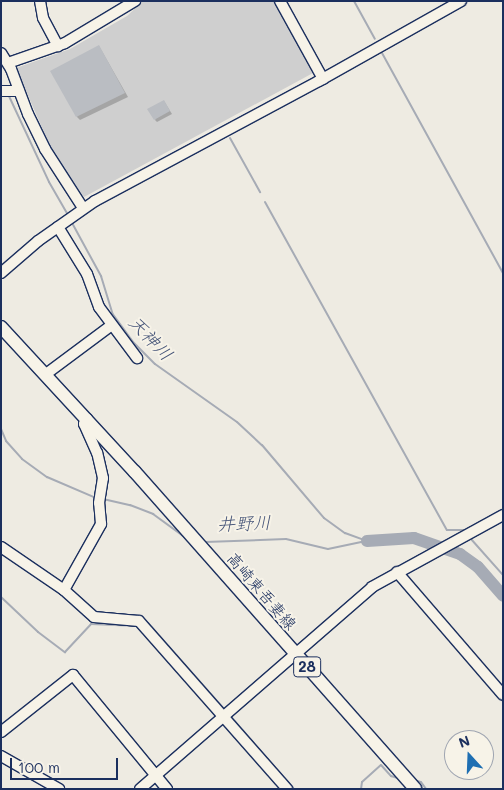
<!DOCTYPE html>
<html>
<head>
<meta charset="utf-8">
<style>
	body { margin:0 }
	#map { position:relative; width:504px; height:790px; overflow:hidden; background:#eeebe2; font-family:Mali,"Klee One",sans-serif }
	div>[style] { position:absolute }
	.green>* { inset:0; background:#cfcfcf }
	.shadow>* { inset:0; background:#0003 }
	.stream>* { height:2px; margin:-1px; padding:0 1px; transform-origin:1px; border-radius:1px; background:#a6abb5 }
	.river>* { height:12px; margin:-6px; padding:0 6px; transform-origin:6px; border-radius:6px; background:#a6abb5 }
	.building>* { inset:0; background:#babdc2 }
	.roads { filter:drop-shadow(1px 0 #1b2f5e) drop-shadow(-1px 0 #1b2f5e) drop-shadow(0 1px #1b2f5e) drop-shadow(0 -1px #1b2f5e) }
	.minor>* { height:10px; margin:-5px; padding:0 5px; transform-origin:5px; border-radius:5px; background:#f7f3e8 }
	.major>* { height:12px; margin:-6px; padding:0 6px; transform-origin:6px; border-radius:6px; background:#f7f3e8 }
	span { translate:-50% -50%; white-space:nowrap; text-align:center; line-height:1.15; -webkit-text-stroke:4px #f7f3e8; paint-order:stroke }
	.shield-label span { padding:1px 4px; background:#f7f3e8; border:1px solid; border-radius:4px; -webkit-text-stroke-width:0 }
	.shield-label { font-size:15px; color:#1b2f5e; font-weight:700 }
	.street-label { font-size:16px; color:#1b2f5e }
	.water-label { font-size:18px; color:#455478; font-style:italic }
	.frame { position:absolute; inset:0; border:2px solid #1b2f5e; pointer-events:none }
	.north { position:absolute; left:444px; top:730px; width:50px; height:50px; box-sizing:border-box; background:#f7f3e8; border:1px solid #9fa5b1; border-radius:50%; rotate:340deg; font-size:14px; font-weight:700; line-height:20px; text-align:center; color:#1b2f5e }
	.north::after { content:''; display:block; margin:auto; width:18px; height:22px; background:#1f6fb2; clip-path:polygon(50% 0,100% 100%,50% 72%,0 100%) }
	.scale { position:absolute; left:10px; top:758px; width:108px; height:22px; box-sizing:border-box; border:2px solid #1b2f5e; border-top:0; padding-left:6px; font-size:15px; line-height:18px; white-space:nowrap; color:#1b2f5e; -webkit-text-stroke:4px #f7f3e8; paint-order:stroke }
</style>
</head>
<body>
<div id="map">
	<div class="green">
		<i style="clip-path:polygon(143px 1px,277px 1px,313px 73px,84px 197px,59px 163px,50px 146px,16px 68px,70px 49px,127px 16px)"></i>
	</div>
	<div class="shadow">
		<i style="clip-path:polygon(99px 46px,128px 97px,80px 120px,77px 117px)"></i>
		<i style="clip-path:polygon(164px 101px,172px 114px,157px 122px,155px 120px)"></i>
	</div>
	<div class="stream">
		<i style="left:354px;top:1px;width:43px;rotate:61.1deg"></i>
		<i style="left:382px;top:53px;width:251px;rotate:61.2deg"></i>
		<i style="left:8px;top:94px;width:97px;rotate:65deg"></i>
		<i style="left:49px;top:182px;width:38px;rotate:60deg"></i>
		<i style="left:230px;top:138px;width:62px;rotate:60.9deg"></i>
		<i style="left:265px;top:202px;width:375px;rotate:61deg"></i>
		<i style="left:447px;top:530px;width:18px"></i>
		<i style="left:71px;top:221px;width:63px;rotate:61.4deg"></i>
		<i style="left:101px;top:276px;width:39px;rotate:73deg"></i>
		<i style="left:112px;top:313px;width:36px;rotate:54deg"></i>
		<i style="left:133px;top:342px;width:31px;rotate:45deg"></i>
		<i style="left:155px;top:364px;width:100px;rotate:35.3deg"></i>
		<i style="left:237px;top:422px;width:34px;rotate:43deg"></i>
		<i style="left:262px;top:445px;width:96px;rotate:49.7deg"></i>
		<i style="left:324px;top:518px;width:26px;rotate:36deg"></i>
		<i style="left:345px;top:533px;width:23px;rotate:20deg"></i>
		<i style="left:1px;top:429px;width:13px;rotate:67deg"></i>
		<i style="left:6px;top:441px;width:24px;rotate:48deg"></i>
		<i style="left:22px;top:459px;width:31px;rotate:36deg"></i>
		<i style="left:47px;top:477px;width:53px;rotate:23.2deg"></i>
		<i style="left:103px;top:499px;width:28px;rotate:13deg"></i>
		<i style="left:130px;top:505px;width:25px;rotate:21deg"></i>
		<i style="left:153px;top:514px;width:41px;rotate:36deg"></i>
		<i style="left:471px;top:539px;width:48px;rotate:48.4deg"></i>
		<i style="left:205px;top:542px;width:81px;rotate:-2.1deg"></i>
		<i style="left:286px;top:539px;width:43px;rotate:13.4deg"></i>
		<i style="left:328px;top:549px;width:40px;rotate:-12deg"></i>
		<i style="left:1px;top:597px;width:51px;rotate:43.4deg"></i>
		<i style="left:38px;top:632px;width:34px;rotate:37deg"></i>
		<i style="left:65px;top:652px;width:38px;rotate:-47deg"></i>
		<i style="left:91px;top:624px;width:47px;rotate:2.4deg"></i>
		<i style="left:148px;top:623px;width:115px;rotate:48.5deg"></i>
		<i style="left:232px;top:718px;width:94px;rotate:48.9deg"></i>
		<i style="left:414px;top:780px;width:7px;rotate:16deg"></i>
		<i style="left:421px;top:782px;width:9px;rotate:54deg"></i>
		<i style="left:361px;top:789px;width:7px;rotate:-82deg"></i>
		<i style="left:362px;top:782px;width:25px;rotate:-42deg"></i>
		<i style="left:381px;top:765px;width:15px;rotate:48deg"></i>
		<i style="left:391px;top:776px;width:7px;rotate:16deg"></i>
	</div>
	<div class="river">
		<i style="left:367px;top:541px;width:47px;rotate:-3.7deg"></i>
		<i style="left:414px;top:538px;width:49px;rotate:19.2deg"></i>
		<i style="left:460px;top:554px;width:22px;rotate:36deg"></i>
		<i style="left:478px;top:567px;width:38px;rotate:49deg"></i>
	</div>
	<div class="building">
		<i style="clip-path:polygon(99px 45px,125px 93px,76px 117px,50px 71px)"></i>
		<i style="clip-path:polygon(164px 100px,170px 111px,154px 120px,147px 109px)"></i>
	</div>
	<div class="roads">
		<div class="minor">
			<i style="left:40px;top:1px;width:17px;rotate:80deg"></i>
			<i style="left:43px;top:18px;width:32px;rotate:62deg"></i>
			<i style="left:280px;top:1px;width:89px;rotate:61.1deg"></i>
			<i style="left:1px;top:53px;width:19px;rotate:58deg"></i>
			<i style="left:11px;top:69px;width:48px;rotate:69.3deg"></i>
			<i style="left:28px;top:114px;width:39px;rotate:64deg"></i>
			<i style="left:45px;top:149px;width:70px;rotate:57.2deg"></i>
			<i style="left:8px;top:63px;width:60px;rotate:-19.3deg"></i>
			<i style="left:65px;top:43px;width:82px;rotate:-31deg"></i>
			<i style="left:1px;top:91px;width:18px"></i>
			<i style="left:58px;top:227px;width:55px;rotate:58.3deg"></i>
			<i style="left:87px;top:274px;width:35px;rotate:70deg"></i>
			<i style="left:99px;top:307px;width:64px;rotate:53.3deg"></i>
			<i style="left:1px;top:273px;width:49px;rotate:-40.9deg"></i>
			<i style="left:38px;top:241px;width:70px;rotate:-35.1deg"></i>
			<i style="left:95px;top:201px;width:254px;rotate:-28.2deg"></i>
			<i style="left:319px;top:81px;width:163px;rotate:-29.4deg"></i>
			<i style="left:46px;top:374px;width:82px;rotate:-36.6deg"></i>
			<i style="left:1px;top:547px;width:76px;rotate:34.3deg"></i>
			<i style="left:64px;top:590px;width:40px;rotate:42deg"></i>
			<i style="left:94px;top:617px;width:45px;rotate:5.1deg"></i>
			<i style="left:139px;top:621px;width:224px;rotate:48.6deg"></i>
			<i style="left:397px;top:572px;width:162px;rotate:49.2deg"></i>
			<i style="left:64px;top:590px;width:76px;rotate:-60.7deg"></i>
			<i style="left:101px;top:524px;width:21px;rotate:-95deg"></i>
			<i style="left:99px;top:503px;width:25px;rotate:-81deg"></i>
			<i style="left:103px;top:478px;width:26px;rotate:-103deg"></i>
			<i style="left:97px;top:453px;width:32px;rotate:-114deg"></i>
			<i style="left:84px;top:424px;width:6px;rotate:-59deg"></i>
			<i style="left:1px;top:732px;width:92px;rotate:-38.4deg"></i>
			<i style="left:73px;top:675px;width:148px;rotate:50.5deg"></i>
			<i style="left:1px;top:756px;width:67px;rotate:29.6deg"></i>
			<i style="left:140px;top:789px;width:308px;rotate:-41deg"></i>
			<i style="left:372px;top:587px;width:149px;rotate:-28.8deg"></i>
		</div>
		<div class="major">
			<i style="left:1px;top:327px;width:197px;rotate:47.3deg"></i>
			<i style="left:135px;top:472px;width:423px;rotate:48.5deg"></i>
		</div>
	</div>
	<div class="shield-label">
		<span style="left:307px;top:667px">28</span>
	</div>
	<div class="street-label">
		<span style="left:262px;top:591px;rotate:49deg">高崎東吾妻線</span>
	</div>
	<div class="water-label">
		<span style="left:151px;top:338px;rotate:46deg">天神川</span>
		<span style="left:244px;top:523px;rotate:-2deg">井野川</span>
	</div>
	<div class="frame"></div>
	<div class="north">N</div>
	<div class="scale">100 m</div>
</div>
</body>
</html>
